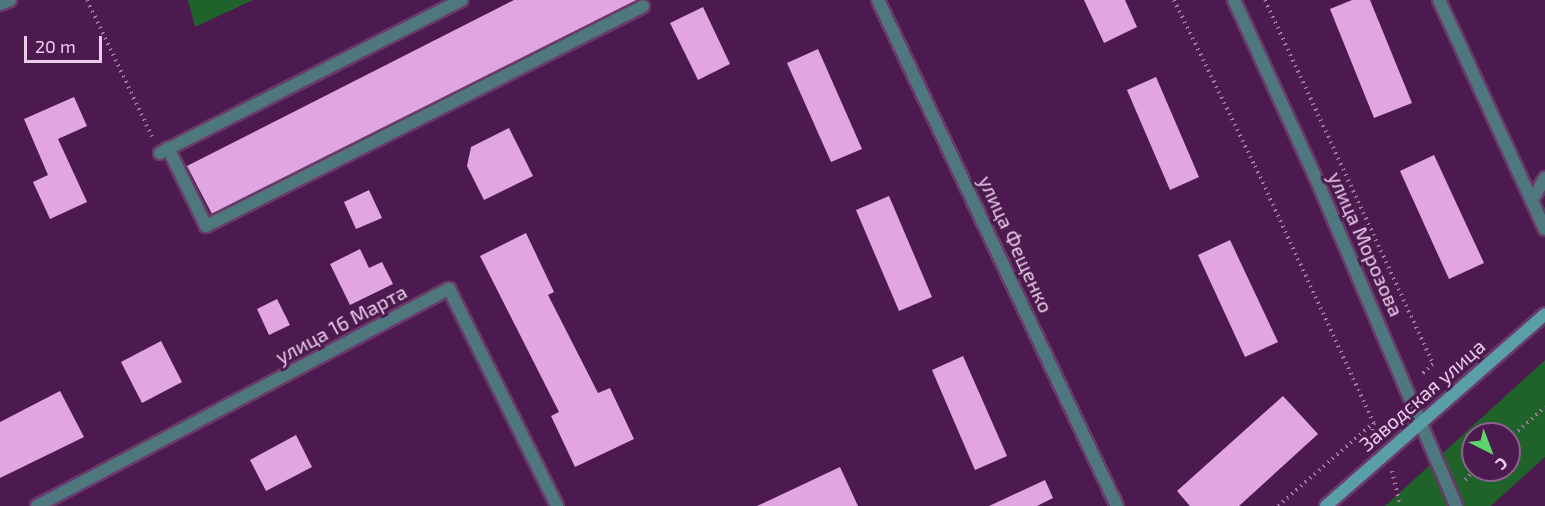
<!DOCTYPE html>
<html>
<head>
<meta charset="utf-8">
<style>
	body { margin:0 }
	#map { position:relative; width:1545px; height:506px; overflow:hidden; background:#4c1a4e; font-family:"Exo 2",sans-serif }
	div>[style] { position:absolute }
	.green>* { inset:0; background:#1f622a }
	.building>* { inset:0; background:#e1a6e2 }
	.path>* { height:4px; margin-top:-2px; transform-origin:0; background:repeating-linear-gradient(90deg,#a37ca4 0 1.5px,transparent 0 6px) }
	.roads { filter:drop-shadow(2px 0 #693a6a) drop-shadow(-2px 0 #693a6a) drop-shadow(0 2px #693a6a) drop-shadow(0 -2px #693a6a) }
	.lane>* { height:12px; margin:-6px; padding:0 6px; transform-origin:6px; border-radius:6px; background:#4e787d }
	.street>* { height:12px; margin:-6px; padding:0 6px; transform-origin:6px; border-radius:6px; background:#4e787d }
	.secondary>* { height:12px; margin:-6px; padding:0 6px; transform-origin:6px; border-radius:6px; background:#5a9fa7 }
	span { translate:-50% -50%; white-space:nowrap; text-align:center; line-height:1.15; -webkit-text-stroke:6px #4c1a4e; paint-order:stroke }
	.street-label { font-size:20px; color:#ebcdeb }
	.north { position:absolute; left:1461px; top:422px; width:60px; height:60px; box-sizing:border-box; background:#4c1a4e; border:2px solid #8c628d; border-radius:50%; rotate:138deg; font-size:16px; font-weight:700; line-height:24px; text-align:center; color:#ebcdeb }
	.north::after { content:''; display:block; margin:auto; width:21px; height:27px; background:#5dd56d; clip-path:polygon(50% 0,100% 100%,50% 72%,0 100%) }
	.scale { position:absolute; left:24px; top:36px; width:78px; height:27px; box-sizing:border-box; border:3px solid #ebcdeb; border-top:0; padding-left:8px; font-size:18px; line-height:21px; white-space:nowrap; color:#ebcdeb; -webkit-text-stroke:4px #4c1a4e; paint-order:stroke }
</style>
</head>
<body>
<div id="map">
	<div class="green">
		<i style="clip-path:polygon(188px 0,253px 0,195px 27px)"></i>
		<i style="clip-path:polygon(evenodd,1545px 360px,1545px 457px,1491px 506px,1385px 506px,1545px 360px,1473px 434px,1509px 434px,1509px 470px,1473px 470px,1473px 434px)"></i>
	</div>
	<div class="building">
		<i style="clip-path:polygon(514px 0,637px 0,212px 214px,187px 166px)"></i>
		<i style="clip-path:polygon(1084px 0,1125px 0,1137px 27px,1104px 43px)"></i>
		<i style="clip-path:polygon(1352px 0,1370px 0,1412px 103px,1374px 118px,1330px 9px)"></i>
		<i style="clip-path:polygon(703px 7px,730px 64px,698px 80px,670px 23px)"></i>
		<i style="clip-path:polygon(818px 49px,862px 149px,831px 162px,787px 63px)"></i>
		<i style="clip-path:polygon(1156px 77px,1199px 177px,1170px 190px,1127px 90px)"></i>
		<i style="clip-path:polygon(74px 97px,87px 126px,58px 139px,87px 202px,50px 219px,33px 182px,48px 175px,24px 119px)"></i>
		<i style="clip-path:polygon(509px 128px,533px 176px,484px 200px,467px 166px,471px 147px)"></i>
		<i style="clip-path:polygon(1434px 155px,1484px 263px,1449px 279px,1400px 171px)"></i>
		<i style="clip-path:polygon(369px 190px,382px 218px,356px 229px,344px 202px)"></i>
		<i style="clip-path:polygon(889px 196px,932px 297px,899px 311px,856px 210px)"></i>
		<i style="clip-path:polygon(526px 233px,554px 292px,548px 295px,598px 393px,610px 388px,634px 439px,575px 467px,551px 416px,559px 412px,480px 256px)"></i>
		<i style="clip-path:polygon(1230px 240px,1278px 342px,1245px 357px,1198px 255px)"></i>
		<i style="clip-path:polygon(360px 249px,369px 268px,382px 262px,393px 284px,350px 305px,330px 264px)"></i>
		<i style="clip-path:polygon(277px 299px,290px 325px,269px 335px,257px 309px)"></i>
		<i style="clip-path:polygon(161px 341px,182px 382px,142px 403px,121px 362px)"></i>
		<i style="clip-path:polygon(963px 356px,1007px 456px,975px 470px,932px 370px)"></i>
		<i style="clip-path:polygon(60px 391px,84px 437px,0 478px,0 422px)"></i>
		<i style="clip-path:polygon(1283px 396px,1318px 434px,1239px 506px,1190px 506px,1177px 491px)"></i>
		<i style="clip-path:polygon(296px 435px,312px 467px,266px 491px,250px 460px)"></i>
		<i style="clip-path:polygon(840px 467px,858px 506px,757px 506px)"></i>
		<i style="clip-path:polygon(1045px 480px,1053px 498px,1037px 506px,989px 506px)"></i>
	</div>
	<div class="path">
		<i style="left:87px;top:0;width:151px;rotate:64.5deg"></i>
		<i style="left:1174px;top:0;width:185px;rotate:64deg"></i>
		<i style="left:1255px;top:166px;width:283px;rotate:65.2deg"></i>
		<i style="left:1374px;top:423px;width:18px;rotate:103deg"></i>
		<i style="left:1265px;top:0;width:401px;rotate:65.2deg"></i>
		<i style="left:1433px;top:364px;width:16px;rotate:137deg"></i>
		<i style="left:1509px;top:439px;width:48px;rotate:-41.6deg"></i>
		<i style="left:1392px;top:471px;width:36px;rotate:77deg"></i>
		<i style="left:1465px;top:480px;width:14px;rotate:-45deg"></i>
		<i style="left:1278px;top:506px;width:126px;rotate:-41.1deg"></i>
	</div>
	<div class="roads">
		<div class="lane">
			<i style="left:1439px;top:0;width:252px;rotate:65.2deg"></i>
			<i style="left:0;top:4px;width:11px;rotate:-22deg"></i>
			<i style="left:168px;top:148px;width:87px;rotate:64deg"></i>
			<i style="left:206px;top:226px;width:489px;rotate:-26.7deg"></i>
			<i style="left:160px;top:153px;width:338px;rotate:-26.9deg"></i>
			<i style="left:1532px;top:200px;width:26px;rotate:-59deg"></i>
			<i style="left:37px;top:506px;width:466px;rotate:-27.8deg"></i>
			<i style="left:449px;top:289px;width:242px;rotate:63.5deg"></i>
		</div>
		<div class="street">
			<i style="left:878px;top:0;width:560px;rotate:64.72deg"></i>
			<i style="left:1234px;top:0;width:192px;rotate:65.3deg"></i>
			<i style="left:1314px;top:174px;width:361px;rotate:66.8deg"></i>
		</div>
		<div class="secondary">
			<i style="left:1326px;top:506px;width:291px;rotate:-41.2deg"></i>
		</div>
	</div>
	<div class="street-label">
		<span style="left:1016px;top:244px;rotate:65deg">улица Фещенко</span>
		<span style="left:1366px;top:244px;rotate:66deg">улица Морозова</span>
		<span style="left:341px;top:324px;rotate:-28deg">улица 16 Марта</span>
		<span style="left:1422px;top:395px;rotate:-41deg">Заводская улица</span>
	</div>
	<div class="north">С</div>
	<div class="scale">20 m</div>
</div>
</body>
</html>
